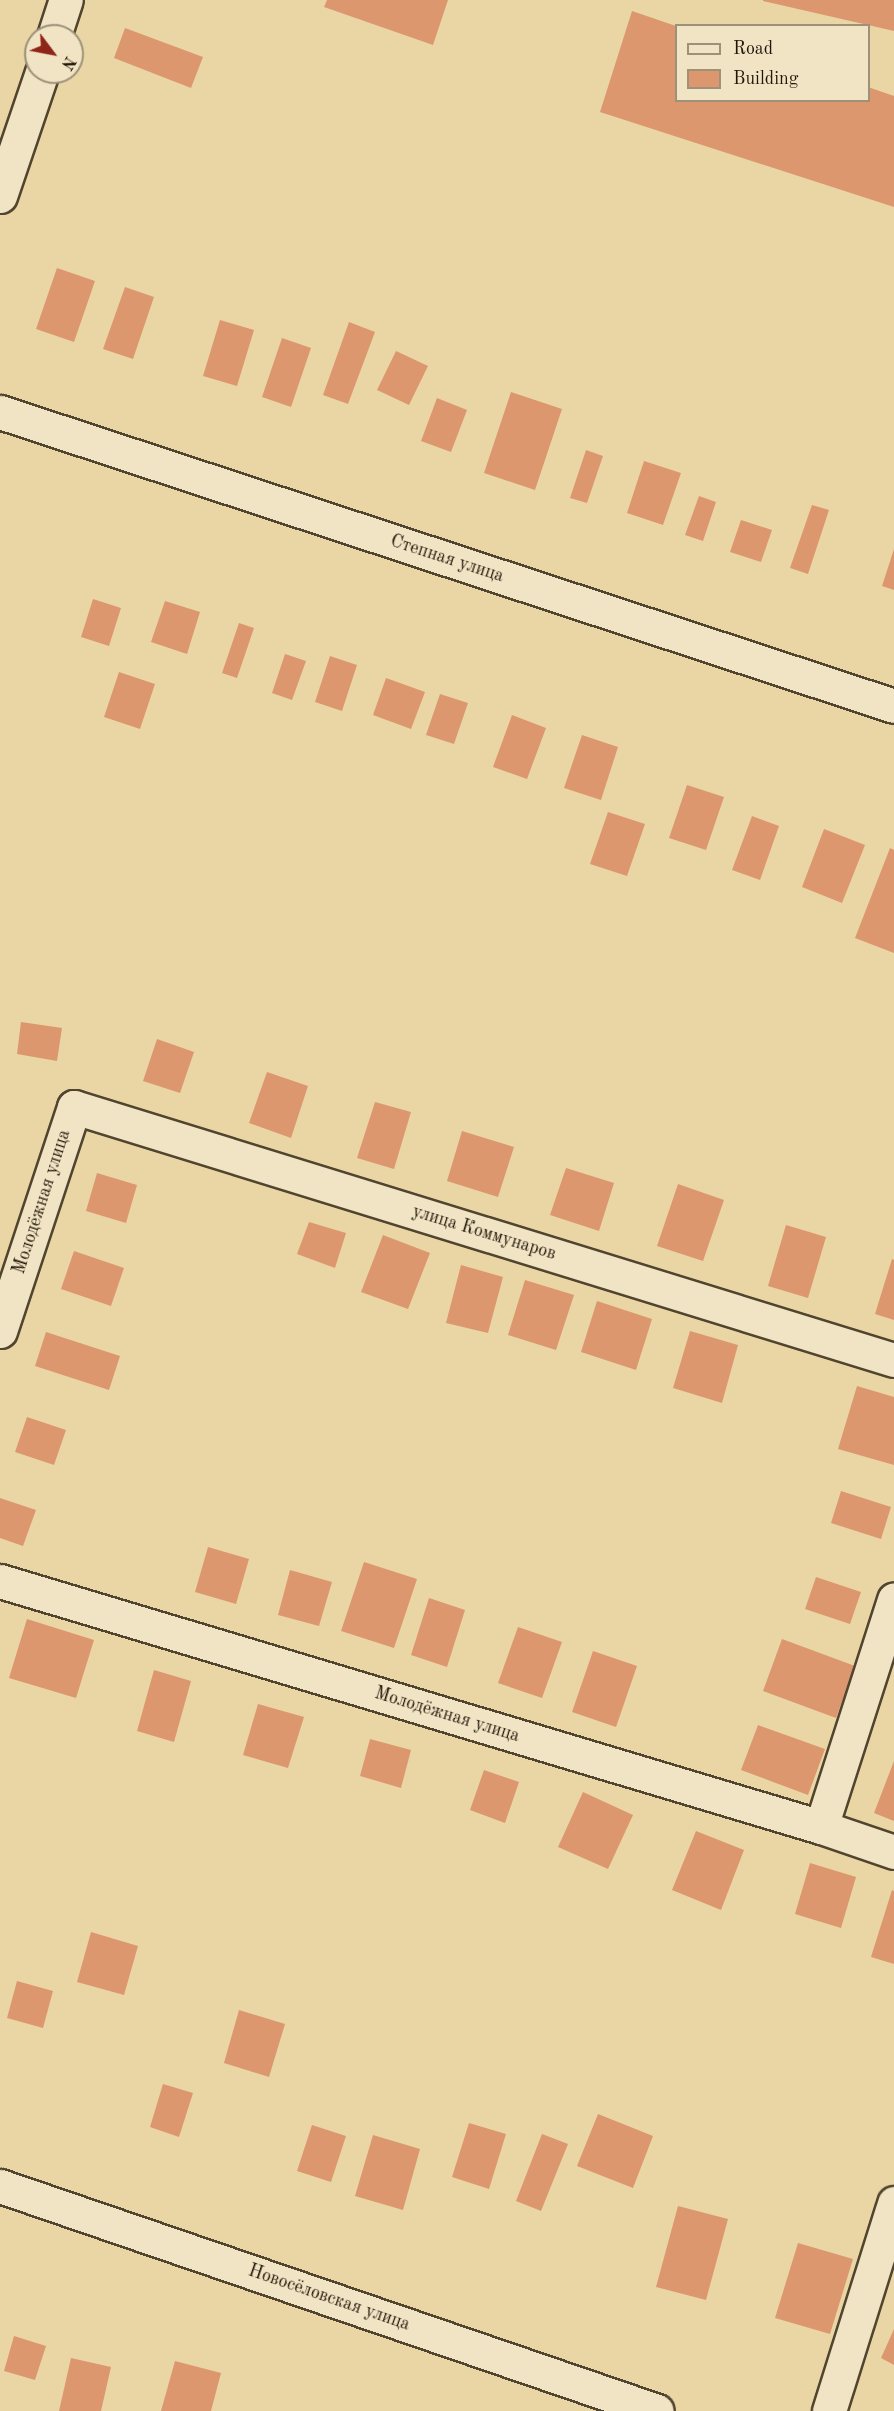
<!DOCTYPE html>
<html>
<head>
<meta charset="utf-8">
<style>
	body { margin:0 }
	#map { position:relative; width:894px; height:2411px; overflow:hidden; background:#ead6a5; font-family:"Old Standard TT",serif }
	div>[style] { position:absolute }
	.building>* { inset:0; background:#dc976e }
	.roads { filter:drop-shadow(2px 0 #52452f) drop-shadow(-2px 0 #52452f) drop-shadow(0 2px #52452f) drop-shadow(0 -2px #52452f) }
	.street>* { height:33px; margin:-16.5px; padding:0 16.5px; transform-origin:16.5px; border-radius:16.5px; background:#f1e4c4 }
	span { translate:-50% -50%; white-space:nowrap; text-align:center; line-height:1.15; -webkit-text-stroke:4.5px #f1e4c4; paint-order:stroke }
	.street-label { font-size:18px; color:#1f1508 }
	.legend { position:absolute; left:675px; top:24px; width:195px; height:78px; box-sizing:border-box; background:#f1e4c4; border:2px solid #9d9179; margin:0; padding:8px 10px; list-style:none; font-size:18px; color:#1f1508 }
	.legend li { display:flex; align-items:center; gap:12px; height:30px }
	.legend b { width:30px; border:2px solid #9d9179 }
	.north { position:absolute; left:24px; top:24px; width:60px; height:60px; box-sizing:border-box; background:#f1e4c4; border:2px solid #9d9179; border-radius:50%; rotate:122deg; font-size:16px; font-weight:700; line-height:24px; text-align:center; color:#1f1508 }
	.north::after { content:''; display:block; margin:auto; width:21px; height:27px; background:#8f2418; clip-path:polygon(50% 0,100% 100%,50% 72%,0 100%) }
</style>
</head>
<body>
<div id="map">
	<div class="building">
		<i style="clip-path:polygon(327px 0,448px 0,433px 45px,324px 7px)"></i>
		<i style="clip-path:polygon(763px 0,894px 0,894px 31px,763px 1px)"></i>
		<i style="clip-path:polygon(632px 11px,676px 26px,676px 100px,868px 100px,868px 87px,894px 96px,894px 207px,600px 112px)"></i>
		<i style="clip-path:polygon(125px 28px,203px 57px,191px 88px,114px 58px)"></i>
		<i style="clip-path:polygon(57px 268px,95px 281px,74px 342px,36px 329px)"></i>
		<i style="clip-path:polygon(125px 287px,154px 297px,133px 359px,103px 349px)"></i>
		<i style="clip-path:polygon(220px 320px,254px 330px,237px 386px,203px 376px)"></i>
		<i style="clip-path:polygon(349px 322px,375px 332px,348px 404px,323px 395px)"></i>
		<i style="clip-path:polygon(282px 338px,311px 348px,291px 407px,262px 397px)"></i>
		<i style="clip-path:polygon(396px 351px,428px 366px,409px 405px,377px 390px)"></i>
		<i style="clip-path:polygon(511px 392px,562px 409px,535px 490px,484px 473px)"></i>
		<i style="clip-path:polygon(437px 398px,467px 410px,451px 452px,421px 441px)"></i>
		<i style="clip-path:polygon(586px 450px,603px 456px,587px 503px,570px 498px)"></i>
		<i style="clip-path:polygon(644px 461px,681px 473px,663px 525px,627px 513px)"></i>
		<i style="clip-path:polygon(699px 496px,716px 502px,703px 541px,685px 535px)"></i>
		<i style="clip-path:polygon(812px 505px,829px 510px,808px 574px,790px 568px)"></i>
		<i style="clip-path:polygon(741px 520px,772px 530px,761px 562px,730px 552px)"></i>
		<i style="clip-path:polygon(894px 549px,894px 590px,882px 586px)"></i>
		<i style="clip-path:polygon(93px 599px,121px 608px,109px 646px,81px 637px)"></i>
		<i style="clip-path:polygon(165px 601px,200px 612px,187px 654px,151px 642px)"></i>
		<i style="clip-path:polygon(239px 623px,254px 628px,237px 678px,222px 673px)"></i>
		<i style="clip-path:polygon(285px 654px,306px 661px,292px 700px,272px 693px)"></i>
		<i style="clip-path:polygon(330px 656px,357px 665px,342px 711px,315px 702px)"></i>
		<i style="clip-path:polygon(119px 672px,155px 684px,140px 729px,104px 717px)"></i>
		<i style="clip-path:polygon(386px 678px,425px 692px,411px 729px,373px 715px)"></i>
		<i style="clip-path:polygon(440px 694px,468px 703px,454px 744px,426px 735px)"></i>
		<i style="clip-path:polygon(512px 715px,546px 728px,527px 779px,493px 767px)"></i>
		<i style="clip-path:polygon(582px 735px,618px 747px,601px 800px,564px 788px)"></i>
		<i style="clip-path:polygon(687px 785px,724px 797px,706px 850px,669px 838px)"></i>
		<i style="clip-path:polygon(608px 812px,645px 824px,627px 876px,590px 864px)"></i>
		<i style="clip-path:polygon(752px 816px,779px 826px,760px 880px,732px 870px)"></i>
		<i style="clip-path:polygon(824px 829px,865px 845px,842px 903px,802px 887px)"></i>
		<i style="clip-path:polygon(890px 848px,894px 850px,894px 953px,855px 938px)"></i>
		<i style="clip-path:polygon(21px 1022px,62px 1028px,57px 1061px,17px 1054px)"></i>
		<i style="clip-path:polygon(157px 1039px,194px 1052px,180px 1093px,143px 1081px)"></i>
		<i style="clip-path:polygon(267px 1072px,308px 1086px,291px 1138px,249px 1123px)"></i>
		<i style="clip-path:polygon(375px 1102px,411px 1112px,394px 1169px,357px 1158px)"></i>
		<i style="clip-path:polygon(462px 1131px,514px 1147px,498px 1197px,447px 1181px)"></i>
		<i style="clip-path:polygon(566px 1168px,614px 1183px,599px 1231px,550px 1215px)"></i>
		<i style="clip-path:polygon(97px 1173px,137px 1185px,126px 1223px,86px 1211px)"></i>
		<i style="clip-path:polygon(678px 1184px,724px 1200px,703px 1261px,657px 1246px)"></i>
		<i style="clip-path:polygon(309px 1222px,346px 1233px,335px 1268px,297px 1254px)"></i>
		<i style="clip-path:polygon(786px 1225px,826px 1237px,808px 1298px,768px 1286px)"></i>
		<i style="clip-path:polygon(383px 1235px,430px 1253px,408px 1309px,361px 1292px)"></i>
		<i style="clip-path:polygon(74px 1251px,124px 1268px,111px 1306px,61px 1289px)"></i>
		<i style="clip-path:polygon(892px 1259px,894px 1260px,894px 1320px,875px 1314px)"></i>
		<i style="clip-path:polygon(461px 1265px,503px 1277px,488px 1333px,446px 1323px)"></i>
		<i style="clip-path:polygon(525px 1280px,574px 1295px,556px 1350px,508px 1335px)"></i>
		<i style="clip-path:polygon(597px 1301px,652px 1319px,636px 1370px,581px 1352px)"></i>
		<i style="clip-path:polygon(690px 1331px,738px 1345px,722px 1403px,673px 1388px)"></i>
		<i style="clip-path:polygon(46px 1332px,120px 1356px,109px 1390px,35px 1366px)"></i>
		<i style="clip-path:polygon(857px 1386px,894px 1397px,894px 1465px,838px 1449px)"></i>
		<i style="clip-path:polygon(27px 1417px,66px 1430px,54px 1465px,15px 1452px)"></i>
		<i style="clip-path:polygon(841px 1491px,891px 1507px,881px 1539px,831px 1523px)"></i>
		<i style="clip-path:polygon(0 1498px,36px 1510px,23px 1546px,0 1538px)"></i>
		<i style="clip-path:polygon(208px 1547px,249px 1559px,236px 1604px,195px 1592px)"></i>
		<i style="clip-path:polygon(364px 1562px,417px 1579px,394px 1648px,341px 1631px)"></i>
		<i style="clip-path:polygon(290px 1570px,332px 1582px,319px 1626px,278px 1615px)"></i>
		<i style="clip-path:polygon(816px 1577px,861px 1592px,850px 1624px,805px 1609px)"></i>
		<i style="clip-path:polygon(429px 1598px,465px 1610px,447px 1667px,411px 1655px)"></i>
		<i style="clip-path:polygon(27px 1619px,94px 1640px,76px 1698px,9px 1678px)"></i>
		<i style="clip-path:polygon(518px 1627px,562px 1642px,542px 1698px,498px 1683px)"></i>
		<i style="clip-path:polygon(782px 1639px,855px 1666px,836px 1718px,763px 1691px)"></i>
		<i style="clip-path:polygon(593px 1651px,637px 1666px,616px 1727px,572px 1712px)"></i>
		<i style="clip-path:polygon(154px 1670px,191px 1681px,174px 1742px,137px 1731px)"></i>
		<i style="clip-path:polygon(258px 1704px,304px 1717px,288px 1768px,243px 1755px)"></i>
		<i style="clip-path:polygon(758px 1725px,825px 1749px,808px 1795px,741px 1770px)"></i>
		<i style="clip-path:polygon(370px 1739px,411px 1750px,401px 1788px,360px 1776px)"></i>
		<i style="clip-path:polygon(894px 1761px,894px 1821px,874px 1813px)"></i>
		<i style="clip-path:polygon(484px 1770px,519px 1782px,505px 1823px,470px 1810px)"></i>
		<i style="clip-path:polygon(583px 1792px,633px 1815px,608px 1869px,558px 1847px)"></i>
		<i style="clip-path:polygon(696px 1831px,744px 1850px,721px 1910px,672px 1890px)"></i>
		<i style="clip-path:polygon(810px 1863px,856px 1877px,841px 1928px,795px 1914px)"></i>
		<i style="clip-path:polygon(892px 1890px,894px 1891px,894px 1964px,871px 1957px)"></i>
		<i style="clip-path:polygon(91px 1932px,138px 1946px,124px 1995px,77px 1982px)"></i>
		<i style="clip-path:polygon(17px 1981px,53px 1991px,43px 2028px,7px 2018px)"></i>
		<i style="clip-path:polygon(239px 2010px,285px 2024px,269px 2077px,224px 2063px)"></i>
		<i style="clip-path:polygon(163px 2084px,193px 2093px,179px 2137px,150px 2127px)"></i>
		<i style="clip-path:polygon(598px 2114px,653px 2136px,633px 2188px,577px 2166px)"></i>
		<i style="clip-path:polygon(469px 2123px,506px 2134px,489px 2189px,452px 2177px)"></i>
		<i style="clip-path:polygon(312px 2125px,346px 2136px,331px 2182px,297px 2171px)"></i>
		<i style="clip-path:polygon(542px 2134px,568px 2144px,541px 2211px,516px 2201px)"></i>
		<i style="clip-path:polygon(373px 2135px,420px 2149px,403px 2210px,355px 2196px)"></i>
		<i style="clip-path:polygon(678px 2206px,728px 2219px,706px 2300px,656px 2287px)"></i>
		<i style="clip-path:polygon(798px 2243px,853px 2259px,830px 2334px,775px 2318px)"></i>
		<i style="clip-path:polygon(894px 2329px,894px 2365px,881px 2358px)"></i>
		<i style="clip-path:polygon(14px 2336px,46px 2346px,35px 2380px,4px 2371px)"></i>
		<i style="clip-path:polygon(71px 2358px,111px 2367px,101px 2411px,59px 2411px)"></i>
		<i style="clip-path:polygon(175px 2361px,221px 2373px,211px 2411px,161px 2411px)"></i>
	</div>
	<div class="roads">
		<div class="street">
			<i style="left:54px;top:36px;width:38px;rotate:-72deg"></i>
			<i style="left:0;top:196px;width:131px;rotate:-71.3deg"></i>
			<i style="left:0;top:412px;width:941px;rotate:18.2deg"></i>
			<i style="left:0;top:1331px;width:236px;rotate:-71.7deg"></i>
			<i style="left:74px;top:1107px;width:858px;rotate:17.15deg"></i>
			<i style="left:0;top:1581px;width:857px;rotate:16.68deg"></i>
			<i style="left:821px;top:1827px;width:77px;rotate:18.9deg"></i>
			<i style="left:821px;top:1827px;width:239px;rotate:-72.2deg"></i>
			<i style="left:0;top:2186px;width:694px;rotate:18.9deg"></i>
			<i style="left:829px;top:2411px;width:218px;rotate:-72.6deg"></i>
		</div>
	</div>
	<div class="street-label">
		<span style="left:447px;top:559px;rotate:18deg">Степная улица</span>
		<span style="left:42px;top:1202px;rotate:-72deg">Молодёжная улица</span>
		<span style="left:484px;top:1233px;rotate:17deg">улица Коммунаров</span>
		<span style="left:447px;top:1715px;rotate:17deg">Молодёжная улица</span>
		<span style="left:329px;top:2298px;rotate:19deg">Новосёловская улица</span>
	</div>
	<ul class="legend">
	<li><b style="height:8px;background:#f1e4c4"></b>Road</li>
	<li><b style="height:16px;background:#dc976e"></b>Building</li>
	</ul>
	<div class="north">N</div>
</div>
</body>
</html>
